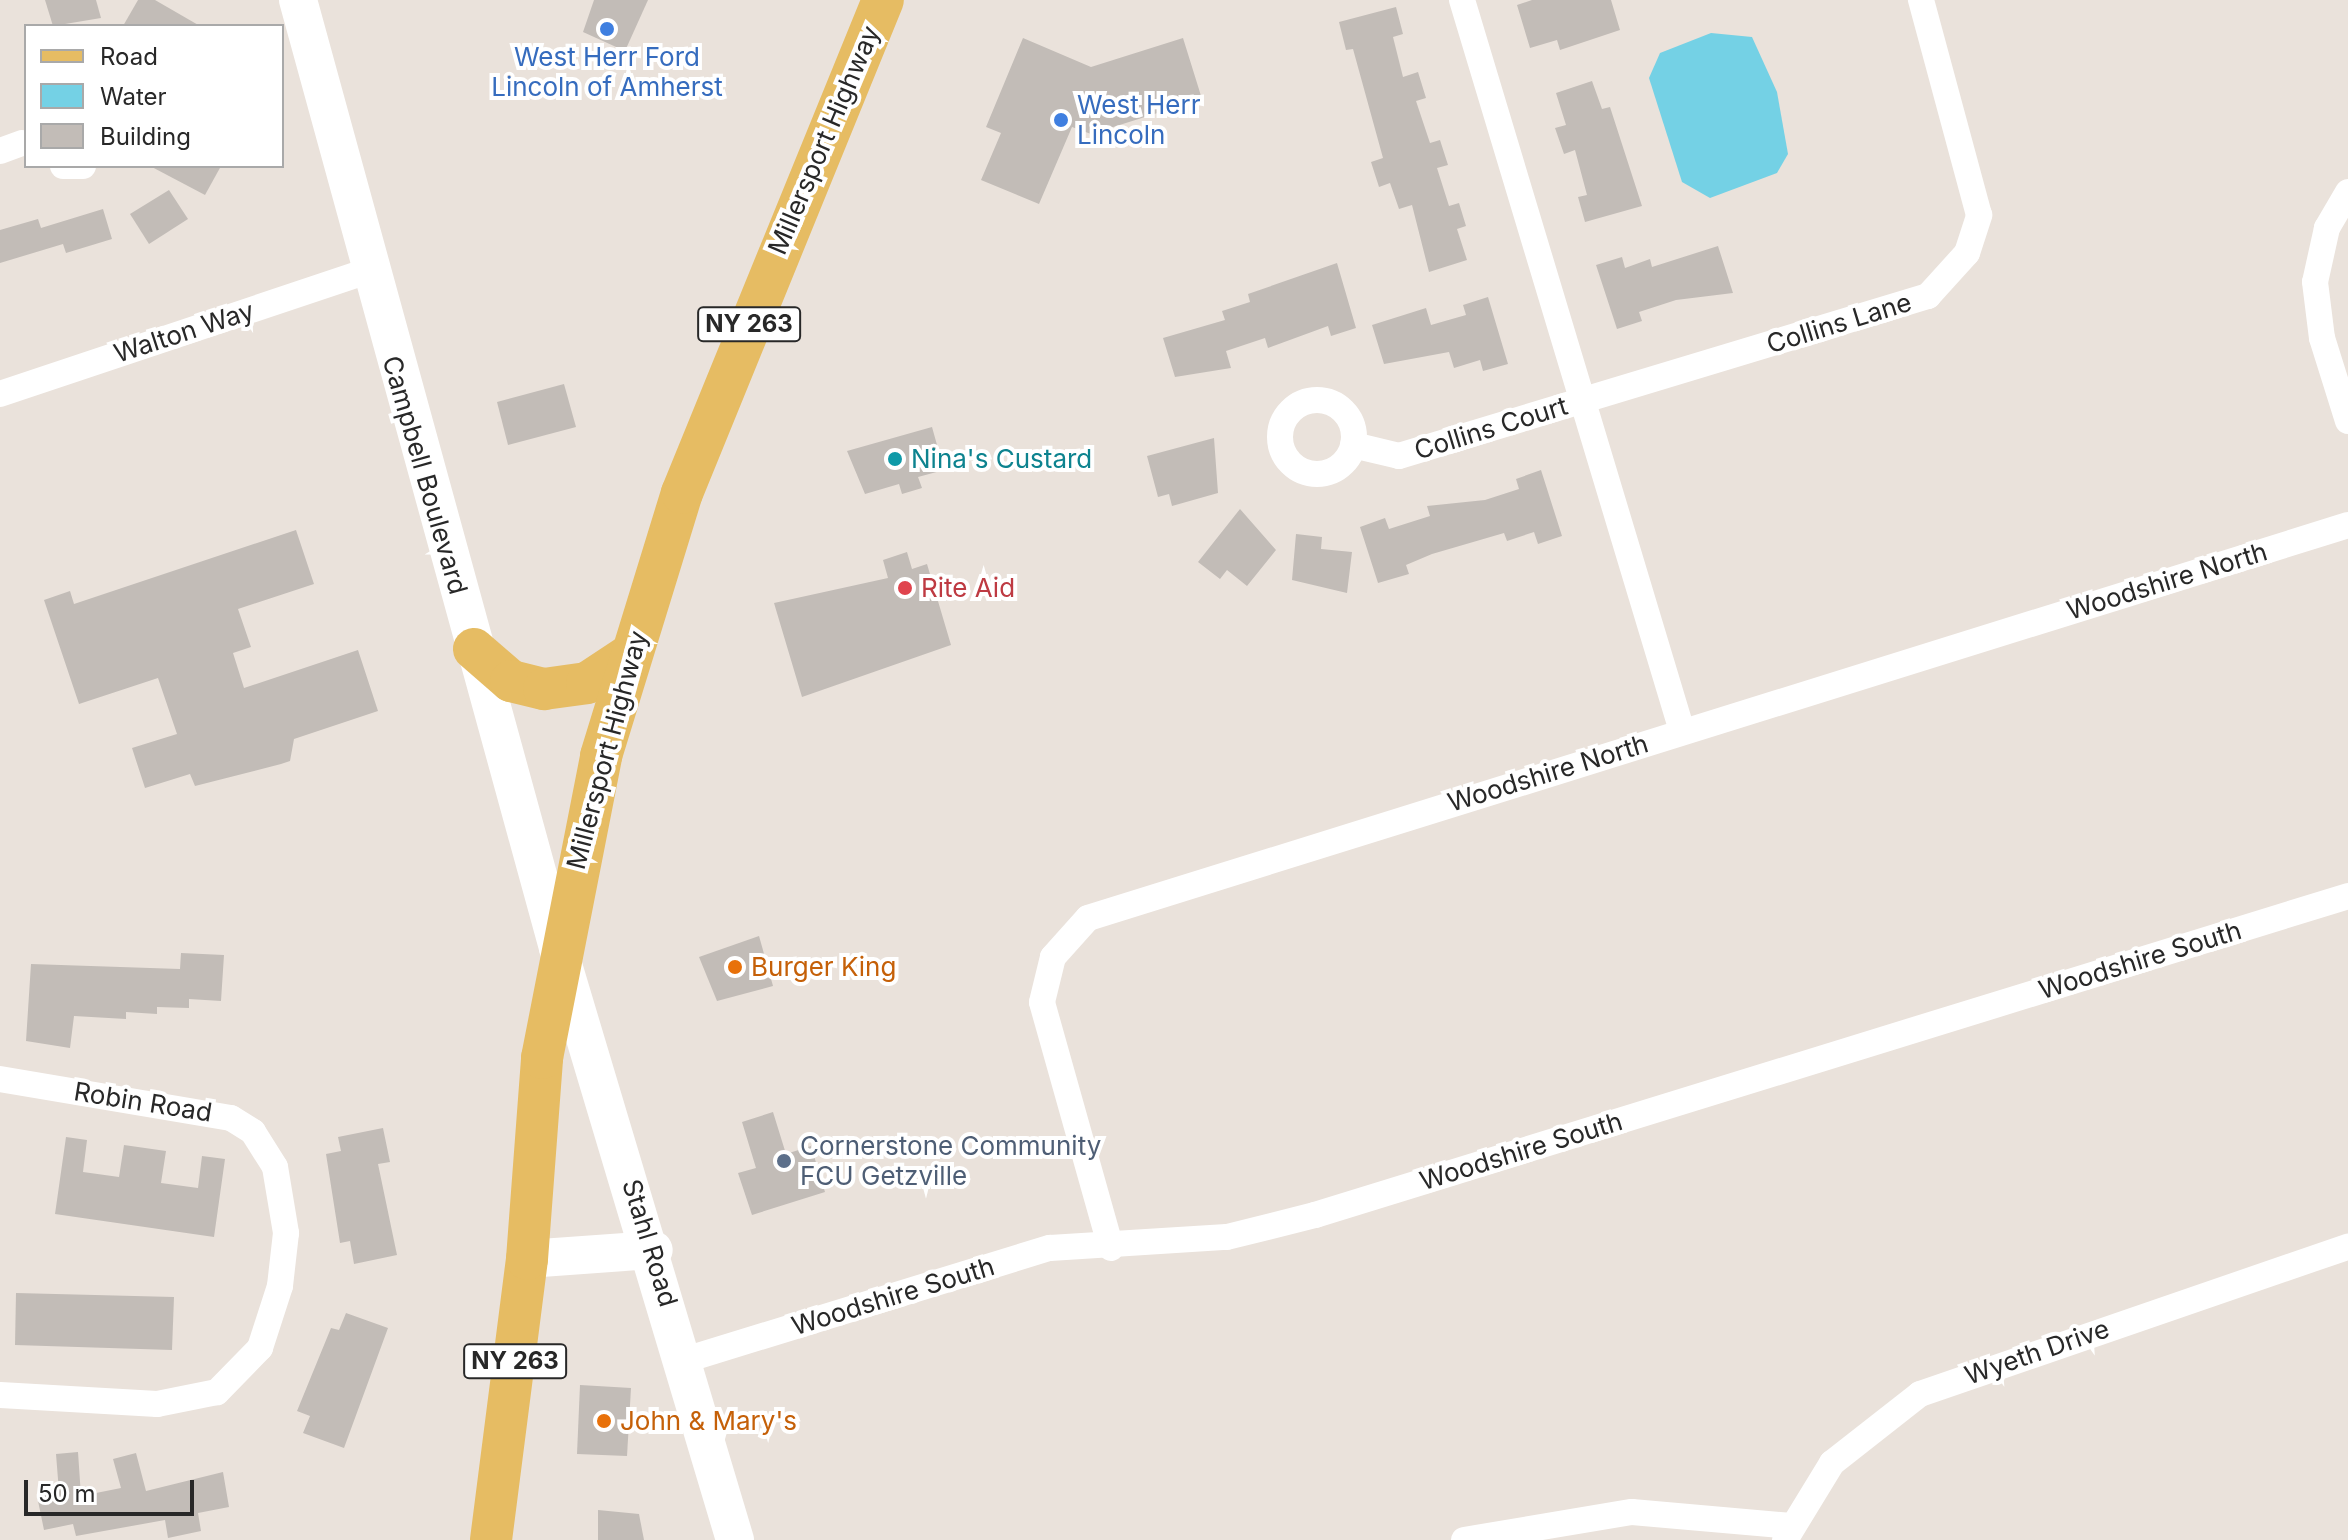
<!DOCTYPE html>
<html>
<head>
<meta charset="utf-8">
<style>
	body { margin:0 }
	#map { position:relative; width:2348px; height:1540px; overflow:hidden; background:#eae2db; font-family:Inter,sans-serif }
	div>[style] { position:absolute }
	.water>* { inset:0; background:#74d1e5 }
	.building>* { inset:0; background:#c2bcb7 }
	.street>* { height:26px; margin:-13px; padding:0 13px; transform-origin:13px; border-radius:13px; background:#fff }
	.street>.ring { margin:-13px; padding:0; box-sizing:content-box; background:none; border:26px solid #fff; border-radius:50% }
	.secondary>* { height:38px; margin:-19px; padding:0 19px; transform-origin:19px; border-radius:19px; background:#fff }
	.primary>* { height:42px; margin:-21px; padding:0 21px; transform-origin:21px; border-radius:21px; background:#e6bc63 }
	.dots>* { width:22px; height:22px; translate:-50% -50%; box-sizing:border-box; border:4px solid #fff; border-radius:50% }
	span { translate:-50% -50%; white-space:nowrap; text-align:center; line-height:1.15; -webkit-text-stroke:8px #fff; paint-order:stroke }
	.shield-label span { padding:2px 6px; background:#fff; border:2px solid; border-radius:6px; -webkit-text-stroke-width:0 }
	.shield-label { font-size:24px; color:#282828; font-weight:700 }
	.shop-label { font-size:26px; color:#366cbe }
	.left { translate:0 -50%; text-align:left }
	.street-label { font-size:26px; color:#282828 }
	.culture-label { font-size:26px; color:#0d838f }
	.health-label { font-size:26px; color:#be3a42 }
	.food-label { font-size:26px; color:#c56008 }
	.service-label { font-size:26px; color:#4e5e75 }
	.legend { position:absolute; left:24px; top:24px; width:260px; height:144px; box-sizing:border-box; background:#fff; border:2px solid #a9a9a9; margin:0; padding:10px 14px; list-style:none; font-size:24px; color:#282828 }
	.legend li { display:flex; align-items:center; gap:16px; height:40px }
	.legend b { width:40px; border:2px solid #a9a9a9 }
	.scale { position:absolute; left:24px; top:1480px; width:170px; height:36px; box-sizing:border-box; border:4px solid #282828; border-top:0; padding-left:10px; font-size:24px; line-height:28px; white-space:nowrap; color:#282828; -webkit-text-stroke:6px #fff; paint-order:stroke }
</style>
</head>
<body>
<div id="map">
	<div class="water">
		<i style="clip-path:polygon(1711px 33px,1752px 37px,1777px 92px,1788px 154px,1777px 173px,1710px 198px,1682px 182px,1649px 78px,1660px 53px)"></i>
	</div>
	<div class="building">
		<i style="clip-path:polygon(45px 0,96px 0,101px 18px,53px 26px)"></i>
		<i style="clip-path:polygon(138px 0,155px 0,200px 26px,123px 26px)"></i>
		<i style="clip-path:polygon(594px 0,648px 0,625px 51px,583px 32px)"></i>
		<i style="clip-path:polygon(1532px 0,1611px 0,1620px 30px,1560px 50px,1557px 40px,1530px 48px,1517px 5px)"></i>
		<i style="clip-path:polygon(1396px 7px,1403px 34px,1393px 37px,1403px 77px,1418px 72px,1426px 98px,1416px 101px,1430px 143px,1440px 140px,1448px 165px,1437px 168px,1449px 206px,1459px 203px,1466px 226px,1457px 229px,1467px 260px,1429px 272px,1412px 205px,1399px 209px,1390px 183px,1379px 187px,1371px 162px,1383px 158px,1353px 49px,1346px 50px,1339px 22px)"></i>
		<i style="clip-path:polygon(1023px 38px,1091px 67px,1183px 38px,1202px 99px,1091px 134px,1072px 127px,1039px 204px,981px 180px,1001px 133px,986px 127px)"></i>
		<i style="clip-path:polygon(1592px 81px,1602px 109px,1610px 107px,1642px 206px,1585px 222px,1578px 197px,1587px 195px,1575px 150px,1564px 154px,1555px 128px,1566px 125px,1556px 93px)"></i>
		<i style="clip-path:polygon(150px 166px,221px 166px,205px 195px)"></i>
		<i style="clip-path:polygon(169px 190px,188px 219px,149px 244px,130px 214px)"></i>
		<i style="clip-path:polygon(103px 209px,112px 239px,66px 253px,63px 244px,0 263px,0 230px,38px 219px,41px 228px)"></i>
		<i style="clip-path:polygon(1718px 246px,1733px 293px,1676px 300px,1639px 312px,1642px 321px,1617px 329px,1596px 265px,1622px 257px,1625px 268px,1650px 259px,1652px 267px)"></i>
		<i style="clip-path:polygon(1337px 263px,1356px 328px,1331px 336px,1328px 326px,1268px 348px,1265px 338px,1226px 351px,1231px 368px,1175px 377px,1163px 338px,1225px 320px,1222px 311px,1250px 302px,1248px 294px)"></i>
		<i style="clip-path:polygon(1488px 297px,1508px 364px,1483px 371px,1480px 360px,1454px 368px,1449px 352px,1384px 364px,1372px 325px,1426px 308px,1431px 325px,1466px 315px,1463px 305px)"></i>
		<i style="clip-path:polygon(564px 384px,576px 427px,508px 445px,497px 402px)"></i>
		<i style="clip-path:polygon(932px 427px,944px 470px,918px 477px,922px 488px,902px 494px,899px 484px,865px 494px,847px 451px)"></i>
		<i style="clip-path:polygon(1214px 438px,1218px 493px,1172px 506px,1169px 494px,1158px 497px,1147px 456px)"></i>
		<i style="clip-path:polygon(1541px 470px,1562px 536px,1538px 544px,1534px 532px,1507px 541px,1504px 533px,1432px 554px,1406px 565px,1409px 574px,1378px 583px,1360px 527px,1385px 518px,1389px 529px,1430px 516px,1427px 506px,1485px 500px,1519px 489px,1516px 479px)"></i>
		<i style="clip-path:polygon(1240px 509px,1276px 550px,1247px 586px,1227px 570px,1220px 579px,1198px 562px)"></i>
		<i style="clip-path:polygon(296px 530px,314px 584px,238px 609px,251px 647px,233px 653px,244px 688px,358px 650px,378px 711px,294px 739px,290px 761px,281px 764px,195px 786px,190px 774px,145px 788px,132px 748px,177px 734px,158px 678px,79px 704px,44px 600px,70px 591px,74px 604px)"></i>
		<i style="clip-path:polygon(1296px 534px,1322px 537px,1321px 549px,1352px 552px,1347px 593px,1292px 580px)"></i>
		<i style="clip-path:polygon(907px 552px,912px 569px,927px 564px,951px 645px,802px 697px,774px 603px,888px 578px,883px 560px)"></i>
		<i style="clip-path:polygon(759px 936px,773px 986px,717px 1001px,699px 957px)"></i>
		<i style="clip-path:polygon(181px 953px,224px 955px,221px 1001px,189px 999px,189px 1008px,157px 1007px,157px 1014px,126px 1012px,126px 1019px,74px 1016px,70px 1048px,26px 1041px,31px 964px,180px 969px)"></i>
		<i style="clip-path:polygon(773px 1112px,786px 1154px,811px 1146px,825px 1192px,752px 1215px,738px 1173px,756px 1168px,742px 1122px)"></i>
		<i style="clip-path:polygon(383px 1128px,390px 1162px,378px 1164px,397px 1255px,354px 1264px,350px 1241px,340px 1243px,326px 1154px,341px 1151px,338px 1137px)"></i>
		<i style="clip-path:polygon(66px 1137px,87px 1140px,83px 1172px,119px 1177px,124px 1145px,166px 1151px,161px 1183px,198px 1188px,202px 1156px,225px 1159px,214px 1237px,55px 1214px)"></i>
		<i style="clip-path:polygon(16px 1293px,174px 1297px,172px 1350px,15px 1345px)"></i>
		<i style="clip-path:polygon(346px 1313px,388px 1328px,344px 1448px,303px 1433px,310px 1416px,297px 1411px,331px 1328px,339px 1330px)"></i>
		<i style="clip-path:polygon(580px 1385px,631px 1388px,627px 1456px,577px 1454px)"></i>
		<i style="clip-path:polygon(78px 1452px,81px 1496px,121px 1488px,113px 1459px,136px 1453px,146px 1491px,223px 1472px,229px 1507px,198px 1513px,201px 1531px,168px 1538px,165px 1520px,76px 1536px,73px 1524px,44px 1530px,37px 1496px,59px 1492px,56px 1454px)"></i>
		<i style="clip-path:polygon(598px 1510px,639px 1514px,644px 1540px,598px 1540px)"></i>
	</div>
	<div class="street">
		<i style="left:1462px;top:0;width:763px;rotate:73.25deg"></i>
		<i style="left:0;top:151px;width:23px;rotate:-20deg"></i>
		<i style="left:63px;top:166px;width:20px"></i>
		<i style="left:2348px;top:192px;width:42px;rotate:120.3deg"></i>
		<i style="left:2327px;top:228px;width:55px;rotate:102.5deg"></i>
		<i style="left:2315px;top:282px;width:56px;rotate:82.9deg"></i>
		<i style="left:2322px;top:338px;width:87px;rotate:72.6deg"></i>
		<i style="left:0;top:394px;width:388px;rotate:-18.5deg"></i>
		<i class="ring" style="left:1280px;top:400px;width:48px;height:48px"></i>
		<i style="left:1353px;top:445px;width:47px;rotate:13.4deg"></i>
		<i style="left:1399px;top:456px;width:553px;rotate:-16.83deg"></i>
		<i style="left:1928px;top:296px;width:58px;rotate:-47.8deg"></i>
		<i style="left:1967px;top:253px;width:40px;rotate:-72deg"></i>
		<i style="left:1979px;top:215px;width:223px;rotate:-105.1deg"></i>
		<i style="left:0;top:1079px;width:234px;rotate:9.6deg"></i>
		<i style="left:231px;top:1118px;width:26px;rotate:32deg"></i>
		<i style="left:253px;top:1132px;width:41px;rotate:57.8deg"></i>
		<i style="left:275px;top:1167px;width:67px;rotate:80.5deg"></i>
		<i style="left:286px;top:1233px;width:53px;rotate:96.5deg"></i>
		<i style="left:280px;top:1286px;width:65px;rotate:107.9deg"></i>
		<i style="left:260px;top:1348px;width:62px;rotate:134.3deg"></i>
		<i style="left:217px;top:1392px;width:61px;rotate:168.7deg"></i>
		<i style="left:157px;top:1404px;width:157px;rotate:-176.7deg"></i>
		<i style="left:1111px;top:1248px;width:255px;rotate:-105.7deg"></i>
		<i style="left:1042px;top:1002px;width:46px;rotate:-76.3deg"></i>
		<i style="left:1053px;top:957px;width:52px;rotate:-48.1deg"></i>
		<i style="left:1088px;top:918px;width:1320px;rotate:-17.32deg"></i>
		<i style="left:685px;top:1360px;width:382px;rotate:-17.1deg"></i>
		<i style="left:1050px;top:1248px;width:177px;rotate:-3.6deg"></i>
		<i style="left:1227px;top:1237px;width:91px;rotate:-14deg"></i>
		<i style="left:1315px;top:1215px;width:1081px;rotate:-17.16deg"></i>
		<i style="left:1464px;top:1540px;width:170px;rotate:-9.5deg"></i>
		<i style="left:1632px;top:1512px;width:160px;rotate:5deg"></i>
		<i style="left:1785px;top:1540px;width:90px;rotate:-58.6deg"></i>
		<i style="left:1832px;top:1463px;width:112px;rotate:-38.1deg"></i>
		<i style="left:1920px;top:1394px;width:453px;rotate:-19deg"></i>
	</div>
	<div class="secondary">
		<i style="left:298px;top:0;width:983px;rotate:74.66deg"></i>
		<i style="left:558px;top:948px;width:618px;rotate:73.35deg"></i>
		<i style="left:527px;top:1259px;width:127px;rotate:-4.1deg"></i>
	</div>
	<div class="primary">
		<i style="left:474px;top:649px;width:49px;rotate:40.9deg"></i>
		<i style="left:511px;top:681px;width:34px;rotate:14deg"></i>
		<i style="left:544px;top:689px;width:43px;rotate:-7.9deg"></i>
		<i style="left:587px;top:683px;width:53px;rotate:-33.4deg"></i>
		<i style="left:491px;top:1540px;width:283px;rotate:-82.7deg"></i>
		<i style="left:527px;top:1259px;width:202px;rotate:-85.7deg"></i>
		<i style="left:542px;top:1058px;width:308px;rotate:-78.9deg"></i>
		<i style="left:601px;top:756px;width:275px;rotate:-72.9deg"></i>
		<i style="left:682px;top:493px;width:532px;rotate:-67.82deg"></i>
	</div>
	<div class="dots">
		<i style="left:607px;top:29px;background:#3f7fe0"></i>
		<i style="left:1061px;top:120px;background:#3f7fe0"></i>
		<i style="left:895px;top:459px;background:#0f9aa8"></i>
		<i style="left:905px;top:588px;background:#e0444e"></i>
		<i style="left:735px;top:967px;background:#e8710a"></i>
		<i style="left:784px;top:1161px;background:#5c6f8a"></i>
		<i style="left:604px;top:1421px;background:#e8710a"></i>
	</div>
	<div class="shield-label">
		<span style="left:749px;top:324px">NY 263</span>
		<span style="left:515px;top:1361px">NY 263</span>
	</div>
	<div class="shop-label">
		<span style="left:607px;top:72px">West Herr Ford<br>Lincoln of Amherst</span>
		<span class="left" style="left:1077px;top:120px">West Herr<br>Lincoln</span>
	</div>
	<div class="street-label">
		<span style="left:824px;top:140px;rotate:-67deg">Millersport Highway</span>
		<span style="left:1839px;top:323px;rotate:-17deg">Collins Lane</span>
		<span style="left:184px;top:332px;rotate:-18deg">Walton Way</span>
		<span style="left:1491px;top:428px;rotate:-17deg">Collins Court</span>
		<span style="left:425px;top:475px;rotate:74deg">Campbell Boulevard</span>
		<span style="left:2167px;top:581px;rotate:-17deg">Woodshire North</span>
		<span style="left:607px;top:750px;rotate:-75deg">Millersport Highway</span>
		<span style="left:1548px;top:773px;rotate:-17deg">Woodshire North</span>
		<span style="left:2140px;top:960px;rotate:-17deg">Woodshire South</span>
		<span style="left:143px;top:1102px;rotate:9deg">Robin Road</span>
		<span style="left:1521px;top:1151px;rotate:-17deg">Woodshire South</span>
		<span style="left:650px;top:1243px;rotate:73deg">Stahl Road</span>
		<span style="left:893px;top:1296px;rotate:-17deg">Woodshire South</span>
		<span style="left:2037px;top:1352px;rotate:-19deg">Wyeth Drive</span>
	</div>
	<div class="culture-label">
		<span class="left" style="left:911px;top:459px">Nina's Custard</span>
	</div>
	<div class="health-label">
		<span class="left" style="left:921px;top:588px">Rite Aid</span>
	</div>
	<div class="food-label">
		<span class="left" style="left:751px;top:967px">Burger King</span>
		<span class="left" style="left:620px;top:1421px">John &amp; Mary's</span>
	</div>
	<div class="service-label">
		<span class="left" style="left:800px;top:1161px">Cornerstone Community<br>FCU Getzville</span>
	</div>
	<ul class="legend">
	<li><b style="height:10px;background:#e6bc63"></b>Road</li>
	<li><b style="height:22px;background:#74d1e5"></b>Water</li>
	<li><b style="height:22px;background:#c2bcb7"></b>Building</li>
	</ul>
	<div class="scale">50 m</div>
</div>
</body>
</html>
